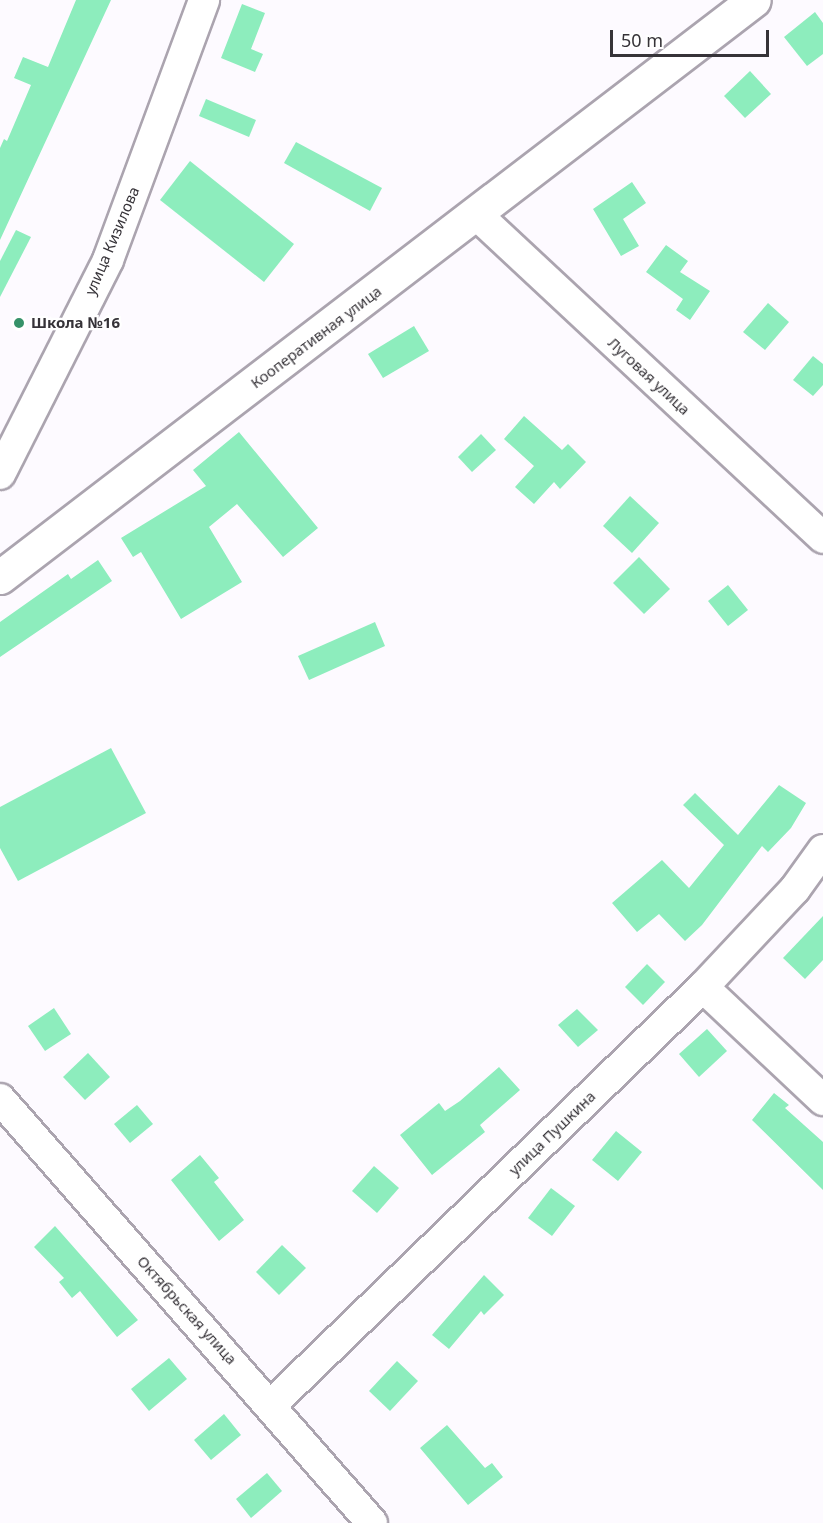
<!DOCTYPE html>
<html>
<head>
<meta charset="utf-8">
<style>
	body { margin:0 }
	#map { position:relative; width:823px; height:1523px; overflow:hidden; background:#fdfaff; font-family:"Noto Sans",sans-serif }
	div>[style] { position:absolute }
	.building>* { inset:0; background:#8dedbd }
	.roads { filter:drop-shadow(2px 0 #aba4af) drop-shadow(-2px 0 #aba4af) drop-shadow(0 2px #aba4af) drop-shadow(0 -2px #aba4af) }
	.minor>* { height:30px; margin:-15px; padding:0 15px; transform-origin:15px; border-radius:15px; background:#fff }
	.major>* { height:33px; margin:-16.5px; padding:0 16.5px; transform-origin:16.5px; border-radius:16.5px; background:#fff }
	.dots>* { width:16px; height:16px; translate:-50% -50%; box-sizing:border-box; border:3px solid #fff; border-radius:50% }
	span { translate:-50% -50%; white-space:nowrap; text-align:center; line-height:1.15; -webkit-text-stroke:4.5px #fff; paint-order:stroke }
	.street-label { font-size:15px; color:#363338 }
	.poi-label { font-size:15px; color:#363338; font-weight:700 }
	.left { translate:0 -50%; text-align:left }
	.scale { position:absolute; left:610px; top:30px; width:159px; height:27px; box-sizing:border-box; border:3px solid #363338; border-top:0; padding-left:8px; font-size:18px; line-height:21px; white-space:nowrap; color:#363338; -webkit-text-stroke:4px #fff; paint-order:stroke }
</style>
</head>
<body>
<div id="map">
	<div class="building">
		<i style="clip-path:polygon(76px 0,111px 0,0 240px,0 148px,4px 139px,7px 141px,31px 85px,14px 78px,23px 57px,48px 67px)"></i>
		<i style="clip-path:polygon(242px 4px,265px 13px,251px 49px,263px 54px,255px 72px,221px 58px)"></i>
		<i style="clip-path:polygon(815px 12px,823px 23px,823px 54px,807px 66px,784px 37px)"></i>
		<i style="clip-path:polygon(750px 71px,771px 94px,745px 118px,724px 96px)"></i>
		<i style="clip-path:polygon(206px 99px,256px 120px,249px 137px,199px 116px)"></i>
		<i style="clip-path:polygon(296px 142px,382px 188px,370px 211px,284px 163px)"></i>
		<i style="clip-path:polygon(190px 161px,294px 244px,264px 282px,160px 200px)"></i>
		<i style="clip-path:polygon(632px 182px,646px 203px,623px 219px,639px 246px,621px 256px,593px 209px)"></i>
		<i style="clip-path:polygon(16px 230px,31px 237px,0 297px,0 261px)"></i>
		<i style="clip-path:polygon(666px 245px,688px 261px,680px 272px,710px 291px,690px 320px,676px 310px,683px 299px,646px 272px)"></i>
		<i style="clip-path:polygon(768px 303px,789px 322px,765px 350px,743px 332px)"></i>
		<i style="clip-path:polygon(414px 326px,429px 351px,383px 378px,368px 354px)"></i>
		<i style="clip-path:polygon(813px 356px,823px 364px,823px 385px,813px 396px,793px 380px)"></i>
		<i style="clip-path:polygon(524px 416px,562px 450px,568px 444px,586px 462px,560px 489px,554px 482px,534px 504px,515px 487px,534px 466px,504px 439px)"></i>
		<i style="clip-path:polygon(239px 432px,318px 528px,283px 557px,237px 504px,209px 527px,242px 582px,181px 619px,141px 552px,133px 557px,121px 538px,206px 486px,193px 470px)"></i>
		<i style="clip-path:polygon(481px 434px,496px 450px,472px 472px,458px 457px)"></i>
		<i style="clip-path:polygon(630px 496px,659px 523px,632px 553px,603px 526px)"></i>
		<i style="clip-path:polygon(639px 557px,670px 589px,644px 614px,613px 583px)"></i>
		<i style="clip-path:polygon(98px 560px,112px 581px,0 657px,0 622px,68px 574px,71px 579px)"></i>
		<i style="clip-path:polygon(728px 585px,748px 610px,728px 626px,708px 601px)"></i>
		<i style="clip-path:polygon(375px 622px,385px 646px,309px 680px,298px 656px)"></i>
		<i style="clip-path:polygon(111px 748px,146px 813px,18px 881px,0 848px,0 807px)"></i>
		<i style="clip-path:polygon(779px 785px,806px 803px,791px 828px,768px 852px,762px 846px,702px 925px,685px 941px,659px 914px,637px 932px,612px 903px,662px 860px,689px 888px,724px 845px,683px 805px,695px 793px,738px 835px)"></i>
		<i style="clip-path:polygon(823px 916px,823px 960px,805px 979px,783px 958px)"></i>
		<i style="clip-path:polygon(647px 964px,665px 982px,643px 1005px,625px 987px)"></i>
		<i style="clip-path:polygon(54px 1008px,71px 1034px,45px 1051px,28px 1026px)"></i>
		<i style="clip-path:polygon(577px 1009px,598px 1030px,578px 1047px,558px 1025px)"></i>
		<i style="clip-path:polygon(707px 1029px,727px 1051px,699px 1077px,679px 1054px)"></i>
		<i style="clip-path:polygon(88px 1053px,110px 1077px,85px 1100px,63px 1077px)"></i>
		<i style="clip-path:polygon(499px 1067px,520px 1090px,480px 1125px,485px 1132px,432px 1175px,400px 1135px,439px 1103px,445px 1111px,460px 1101px)"></i>
		<i style="clip-path:polygon(774px 1093px,789px 1105px,785px 1108px,823px 1142px,823px 1190px,752px 1120px)"></i>
		<i style="clip-path:polygon(137px 1105px,153px 1124px,130px 1143px,114px 1124px)"></i>
		<i style="clip-path:polygon(616px 1131px,642px 1152px,618px 1181px,592px 1160px)"></i>
		<i style="clip-path:polygon(200px 1155px,219px 1178px,214px 1182px,244px 1220px,219px 1241px,171px 1180px)"></i>
		<i style="clip-path:polygon(374px 1166px,399px 1188px,377px 1213px,352px 1191px)"></i>
		<i style="clip-path:polygon(551px 1188px,575px 1206px,552px 1236px,528px 1218px)"></i>
		<i style="clip-path:polygon(55px 1226px,138px 1320px,117px 1337px,80px 1291px,72px 1298px,59px 1282px,64px 1278px,34px 1247px)"></i>
		<i style="clip-path:polygon(282px 1245px,306px 1268px,279px 1295px,256px 1272px)"></i>
		<i style="clip-path:polygon(484px 1275px,504px 1295px,484px 1315px,481px 1311px,449px 1349px,432px 1335px)"></i>
		<i style="clip-path:polygon(169px 1358px,187px 1379px,149px 1411px,131px 1389px)"></i>
		<i style="clip-path:polygon(397px 1361px,418px 1381px,390px 1411px,369px 1391px)"></i>
		<i style="clip-path:polygon(224px 1414px,241px 1435px,211px 1460px,194px 1440px)"></i>
		<i style="clip-path:polygon(447px 1425px,485px 1468px,492px 1463px,503px 1477px,468px 1505px,420px 1448px)"></i>
		<i style="clip-path:polygon(267px 1473px,282px 1491px,251px 1518px,236px 1499px)"></i>
	</div>
	<div class="roads">
		<div class="minor">
			<i style="left:476px;top:214px;width:475px;rotate:43deg"></i>
			<i style="left:0;top:474px;width:240px;rotate:-63.2deg"></i>
			<i style="left:108px;top:260px;width:277px;rotate:-69.7deg"></i>
			<i style="left:703px;top:987px;width:165px;rotate:43.3deg"></i>
			<i style="left:0;top:1099px;width:564px;rotate:48.74deg"></i>
			<i style="left:271px;top:1405px;width:601px;rotate:-44.06deg"></i>
			<i style="left:703px;top:987px;width:134px;rotate:-46.8deg"></i>
			<i style="left:795px;top:889px;width:48px;rotate:-54.3deg"></i>
		</div>
		<div class="major">
			<i style="left:0;top:577px;width:949px;rotate:-37.43deg"></i>
		</div>
	</div>
	<div class="dots">
		<i style="left:19px;top:323px;background:#369269"></i>
	</div>
	<div class="street-label">
		<span style="left:112px;top:241px;rotate:-67deg">улица Кизилова</span>
		<span style="left:316px;top:337px;rotate:-37deg">Кооперативная улица</span>
		<span style="left:649px;top:376px;rotate:43deg">Луговая улица</span>
		<span style="left:552px;top:1133px;rotate:-44deg">улица Пушкина</span>
		<span style="left:187px;top:1310px;rotate:48deg">Октябрьская улица</span>
	</div>
	<div class="poi-label">
		<span class="left" style="left:31px;top:323px">Школа №16</span>
	</div>
	<div class="scale">50 m</div>
</div>
</body>
</html>
